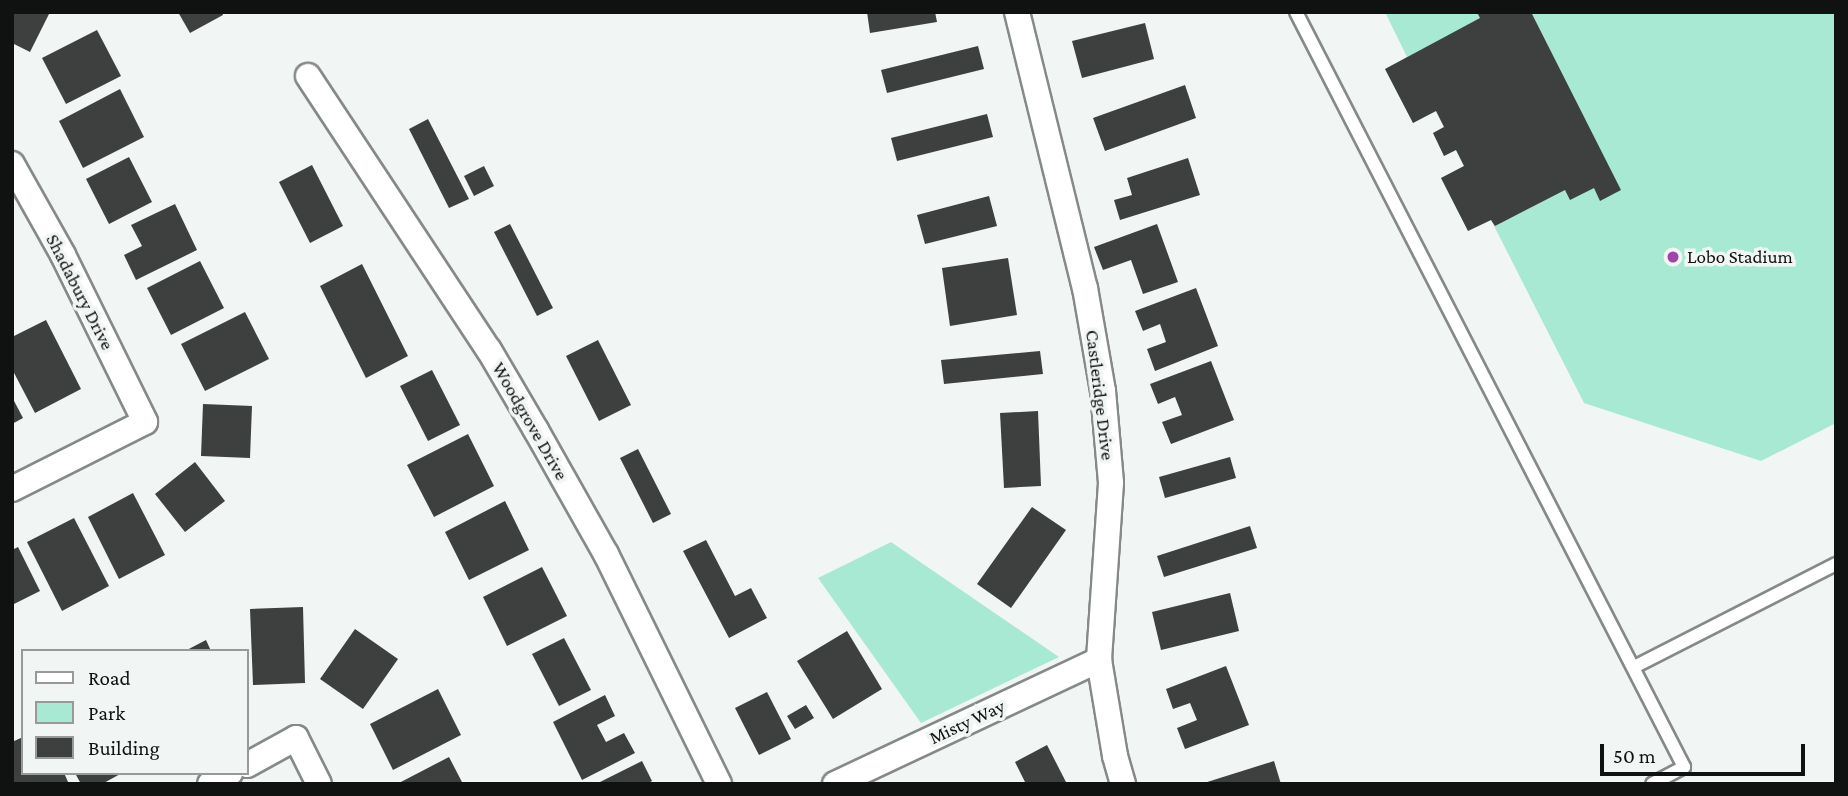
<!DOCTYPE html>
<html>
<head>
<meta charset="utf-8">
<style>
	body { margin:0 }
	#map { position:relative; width:1848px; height:796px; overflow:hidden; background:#f1f5f4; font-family:"Crimson Pro",serif }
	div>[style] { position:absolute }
	.green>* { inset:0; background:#a7e9d3 }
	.building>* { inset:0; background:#3d403f }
	.roads { filter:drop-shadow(2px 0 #858a88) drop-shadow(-2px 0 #858a88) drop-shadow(0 2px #858a88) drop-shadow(0 -2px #858a88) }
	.lane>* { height:12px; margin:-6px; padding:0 6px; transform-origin:6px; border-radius:6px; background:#fff }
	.street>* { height:24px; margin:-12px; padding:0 12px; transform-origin:12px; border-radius:12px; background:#fff }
	.dots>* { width:19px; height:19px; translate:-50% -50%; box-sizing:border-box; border:4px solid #f1f5f4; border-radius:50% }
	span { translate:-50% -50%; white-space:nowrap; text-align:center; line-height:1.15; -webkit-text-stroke:7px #f1f5f4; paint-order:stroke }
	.poi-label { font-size:19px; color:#101111 }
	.left { translate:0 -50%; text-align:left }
	.street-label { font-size:19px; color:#101111 }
	.frame { position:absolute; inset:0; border:14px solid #101111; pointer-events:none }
	.legend { position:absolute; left:21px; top:649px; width:228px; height:126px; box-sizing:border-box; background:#f1f5f4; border:2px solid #979a99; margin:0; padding:9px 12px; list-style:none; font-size:21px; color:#101111 }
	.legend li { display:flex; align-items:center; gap:14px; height:35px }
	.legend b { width:35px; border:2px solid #979a99 }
	.scale { position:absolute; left:1600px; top:744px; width:205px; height:32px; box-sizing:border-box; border:4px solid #101111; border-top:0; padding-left:9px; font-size:21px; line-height:24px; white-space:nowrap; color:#101111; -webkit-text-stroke:5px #f1f5f4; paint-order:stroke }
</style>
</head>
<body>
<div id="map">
	<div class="green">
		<i style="clip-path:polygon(1385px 12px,1836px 12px,1836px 423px,1761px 461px,1584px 403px,1491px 220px,1468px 231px,1441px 178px,1464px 166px,1456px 150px,1444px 156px,1433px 133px,1444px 127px,1436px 111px,1413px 123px,1385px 69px,1407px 57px)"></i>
		<i style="clip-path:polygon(891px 542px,1059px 657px,921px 723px,818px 578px)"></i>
	</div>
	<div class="building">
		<i style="clip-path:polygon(12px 12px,50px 12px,30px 52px,12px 43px)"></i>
		<i style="clip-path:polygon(178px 12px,222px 12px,223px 15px,190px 33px)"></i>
		<i style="clip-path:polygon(867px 12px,935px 12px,937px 22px,870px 33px)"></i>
		<i style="clip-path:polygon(1477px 12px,1531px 12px,1621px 190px,1600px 201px,1594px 188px,1570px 200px,1565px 190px,1495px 226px,1491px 220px,1468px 231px,1441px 178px,1464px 166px,1456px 150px,1444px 156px,1433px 133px,1444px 127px,1436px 111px,1413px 123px,1385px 69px,1480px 18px)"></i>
		<i style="clip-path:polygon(1145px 23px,1154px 59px,1082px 78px,1072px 41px)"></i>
		<i style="clip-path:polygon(97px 30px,121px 76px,66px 104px,42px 58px)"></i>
		<i style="clip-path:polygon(978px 46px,984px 69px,887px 93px,881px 70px)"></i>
		<i style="clip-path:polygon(1185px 85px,1196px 118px,1105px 151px,1093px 118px)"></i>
		<i style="clip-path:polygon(120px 89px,144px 137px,83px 168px,59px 121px)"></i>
		<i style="clip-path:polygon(987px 114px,993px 137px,897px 161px,891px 138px)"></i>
		<i style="clip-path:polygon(428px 119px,469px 199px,449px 208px,409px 129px)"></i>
		<i style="clip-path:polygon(129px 157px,152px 202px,109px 224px,86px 179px)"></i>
		<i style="clip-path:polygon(1188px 158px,1200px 195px,1120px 220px,1114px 200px,1132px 195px,1127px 178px)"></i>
		<i style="clip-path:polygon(312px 165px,343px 226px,310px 243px,279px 182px)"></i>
		<i style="clip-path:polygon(484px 166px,494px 186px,474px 196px,464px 176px)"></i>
		<i style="clip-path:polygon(989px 196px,997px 226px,925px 244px,917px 215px)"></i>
		<i style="clip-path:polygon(175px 204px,197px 250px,136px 280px,124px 255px,142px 246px,131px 225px)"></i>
		<i style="clip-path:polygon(510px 224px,553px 308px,537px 316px,494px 232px)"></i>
		<i style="clip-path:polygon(1157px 224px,1178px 282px,1143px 294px,1131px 260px,1103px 270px,1094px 247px)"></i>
		<i style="clip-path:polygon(1008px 258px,1017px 315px,950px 326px,942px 268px)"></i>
		<i style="clip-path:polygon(200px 261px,224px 308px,171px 335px,147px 288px)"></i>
		<i style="clip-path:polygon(362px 264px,408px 356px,366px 378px,320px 286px)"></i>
		<i style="clip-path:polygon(1196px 288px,1218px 346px,1155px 371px,1147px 349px,1166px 342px,1160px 324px,1143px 331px,1135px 311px)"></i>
		<i style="clip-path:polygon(245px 312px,269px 359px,205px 391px,181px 344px)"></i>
		<i style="clip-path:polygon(46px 320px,81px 389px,35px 413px,12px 369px,12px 337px)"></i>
		<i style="clip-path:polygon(598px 340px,631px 405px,599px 421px,566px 356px)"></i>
		<i style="clip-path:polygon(1040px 351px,1043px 374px,944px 384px,941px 360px)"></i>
		<i style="clip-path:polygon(1211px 361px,1234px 420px,1171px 444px,1162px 422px,1182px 415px,1175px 397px,1158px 404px,1150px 384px)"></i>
		<i style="clip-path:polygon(432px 370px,460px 425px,428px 441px,400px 386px)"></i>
		<i style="clip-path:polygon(12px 397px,23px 418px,12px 424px)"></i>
		<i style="clip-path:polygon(203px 404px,252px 406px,250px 458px,201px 456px)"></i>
		<i style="clip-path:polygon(1038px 411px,1041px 486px,1004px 488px,1000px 413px)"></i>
		<i style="clip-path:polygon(468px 434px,494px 486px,434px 517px,407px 465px)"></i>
		<i style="clip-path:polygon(638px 449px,671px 514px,653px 523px,620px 458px)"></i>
		<i style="clip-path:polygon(1230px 457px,1236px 478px,1165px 498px,1159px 477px)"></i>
		<i style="clip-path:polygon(195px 462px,225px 501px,185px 532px,155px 494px)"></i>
		<i style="clip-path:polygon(133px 493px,165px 555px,119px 579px,88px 517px)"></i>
		<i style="clip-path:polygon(505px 501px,529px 550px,469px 580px,445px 532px)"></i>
		<i style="clip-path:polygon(1032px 507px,1066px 530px,1011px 608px,977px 584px)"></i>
		<i style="clip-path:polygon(74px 518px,109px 586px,62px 611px,27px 542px)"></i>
		<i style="clip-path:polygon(1250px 526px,1257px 548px,1164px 577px,1157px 556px)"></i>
		<i style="clip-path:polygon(706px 540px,735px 596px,751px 588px,767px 618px,729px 638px,683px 551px)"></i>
		<i style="clip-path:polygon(18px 547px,40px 591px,12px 605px,12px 550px)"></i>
		<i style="clip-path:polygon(542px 567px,567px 616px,507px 646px,483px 597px)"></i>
		<i style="clip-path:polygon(1230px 593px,1239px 631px,1161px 650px,1152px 612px)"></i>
		<i style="clip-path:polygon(303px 607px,305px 683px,253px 685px,250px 609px)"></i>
		<i style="clip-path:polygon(355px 629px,398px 659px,363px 709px,320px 679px)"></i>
		<i style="clip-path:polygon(847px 631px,882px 689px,833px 719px,797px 661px)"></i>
		<i style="clip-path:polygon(564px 638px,591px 690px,559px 706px,532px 654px)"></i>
		<i style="clip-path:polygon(206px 640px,211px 651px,185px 651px)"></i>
		<i style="clip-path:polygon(1226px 666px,1249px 725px,1185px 749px,1177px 728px,1197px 720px,1190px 703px,1173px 709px,1166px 689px)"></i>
		<i style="clip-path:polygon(438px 689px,461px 735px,393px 770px,370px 724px)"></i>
		<i style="clip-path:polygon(767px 692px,791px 739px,759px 755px,735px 708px)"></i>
		<i style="clip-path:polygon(605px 695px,615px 716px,597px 725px,606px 742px,624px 733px,635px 753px,582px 780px,553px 722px)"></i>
		<i style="clip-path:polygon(806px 705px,814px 718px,795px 729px,787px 716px)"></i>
		<i style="clip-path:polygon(23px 737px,23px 773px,64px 773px,69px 784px,12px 784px,12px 742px)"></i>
		<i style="clip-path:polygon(1047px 745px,1067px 784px,1026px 784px,1015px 762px)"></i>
		<i style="clip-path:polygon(449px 757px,463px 784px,397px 784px)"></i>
		<i style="clip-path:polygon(642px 761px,652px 781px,647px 784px,596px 784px)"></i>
		<i style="clip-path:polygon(1274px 761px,1281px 784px,1204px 784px,1204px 783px)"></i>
		<i style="clip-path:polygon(75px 773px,122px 773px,102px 784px,81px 784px)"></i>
	</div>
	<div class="roads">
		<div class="lane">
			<i style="left:1296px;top:12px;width:849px;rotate:62.8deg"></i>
			<i style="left:1684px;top:767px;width:36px;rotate:152deg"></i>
			<i style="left:1634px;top:667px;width:227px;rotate:-27deg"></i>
		</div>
		<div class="street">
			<i style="left:1017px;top:12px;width:284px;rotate:76.2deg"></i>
			<i style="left:1085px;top:288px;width:105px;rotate:80.1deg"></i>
			<i style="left:1103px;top:391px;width:92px;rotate:85deg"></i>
			<i style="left:1111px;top:483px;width:177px;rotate:93.9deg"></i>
			<i style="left:1099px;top:660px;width:97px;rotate:80.5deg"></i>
			<i style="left:1115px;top:756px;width:29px;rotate:74deg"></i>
			<i style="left:308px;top:76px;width:328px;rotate:56.6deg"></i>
			<i style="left:489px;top:350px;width:93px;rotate:59.6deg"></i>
			<i style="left:536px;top:430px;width:142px;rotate:60.6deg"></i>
			<i style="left:606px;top:554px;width:256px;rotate:63.8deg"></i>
			<i style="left:12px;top:164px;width:104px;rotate:60.7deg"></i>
			<i style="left:63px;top:255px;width:186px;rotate:63.8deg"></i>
			<i style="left:145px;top:422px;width:149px;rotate:153.3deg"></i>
			<i style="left:247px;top:765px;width:56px;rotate:-28.9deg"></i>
			<i style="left:296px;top:738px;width:51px;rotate:63.4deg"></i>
			<i style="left:210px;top:784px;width:23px;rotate:-29deg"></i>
			<i style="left:835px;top:784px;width:292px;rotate:-25.2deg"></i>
		</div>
	</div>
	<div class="dots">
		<i style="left:1673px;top:257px;background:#a144ae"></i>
	</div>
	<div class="poi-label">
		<span class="left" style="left:1687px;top:257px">Lobo Stadium</span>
	</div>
	<div class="street-label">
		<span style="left:80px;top:292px;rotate:63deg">Shadabury Drive</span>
		<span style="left:1100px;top:395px;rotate:83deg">Castleridge Drive</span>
		<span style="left:530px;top:421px;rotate:60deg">Woodgrove Drive</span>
		<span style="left:967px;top:722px;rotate:-25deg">Misty Way</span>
	</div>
	<div class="frame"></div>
	<ul class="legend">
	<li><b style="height:9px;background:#fff"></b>Road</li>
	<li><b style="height:19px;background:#a7e9d3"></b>Park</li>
	<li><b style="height:19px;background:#3d403f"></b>Building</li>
	</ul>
	<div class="scale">50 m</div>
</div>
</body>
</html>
